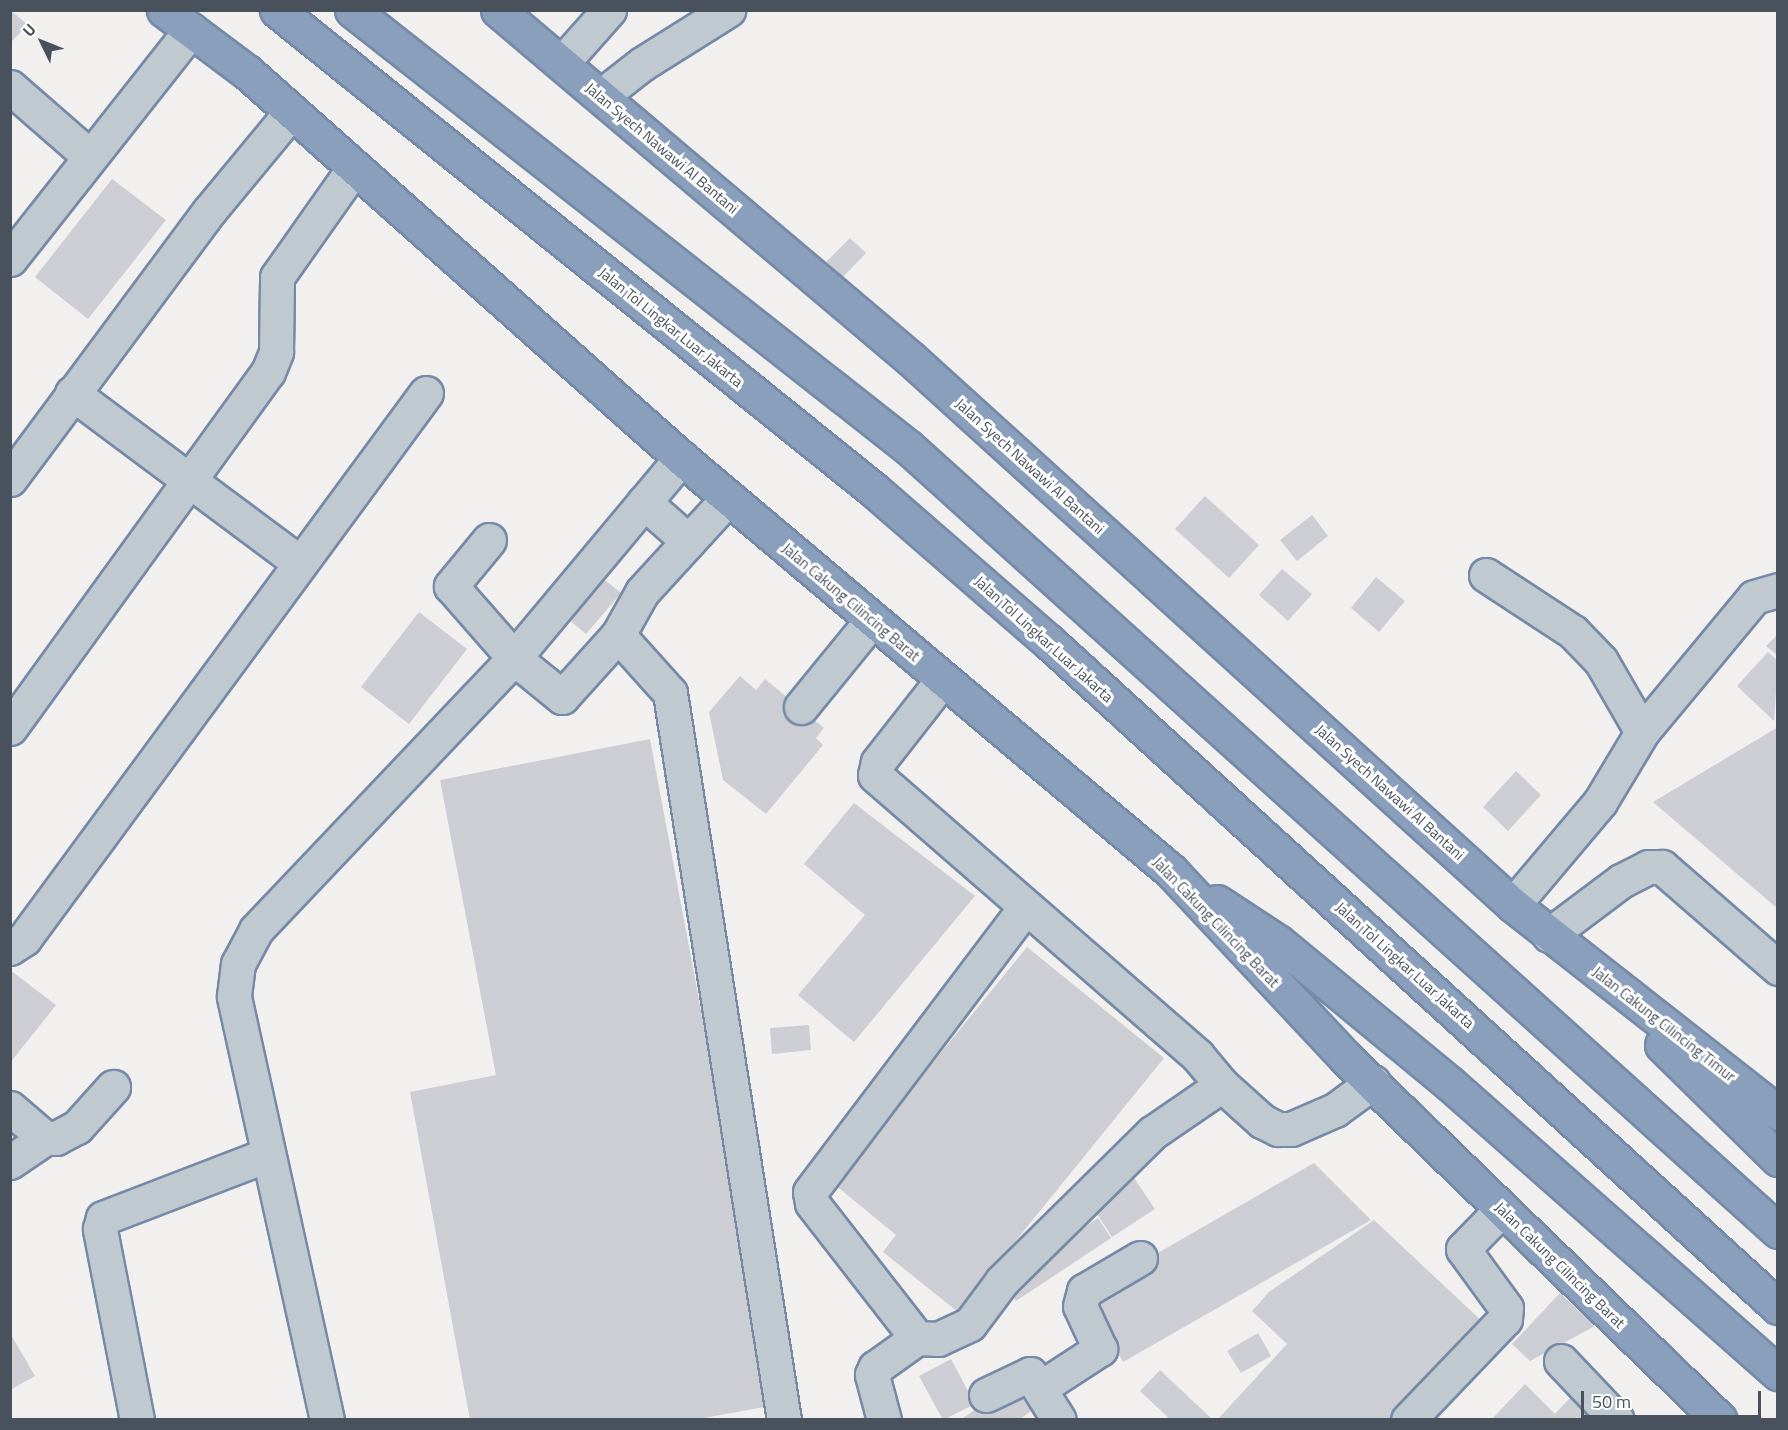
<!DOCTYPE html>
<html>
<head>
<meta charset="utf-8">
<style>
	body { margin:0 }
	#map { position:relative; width:1788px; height:1430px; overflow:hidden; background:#f2efef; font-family:"Titillium Web",sans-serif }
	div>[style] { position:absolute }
	.building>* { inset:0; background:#ccced4 }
	.roads { filter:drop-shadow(2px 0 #748aa7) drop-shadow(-2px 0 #748aa7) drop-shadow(0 2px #748aa7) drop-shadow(0 -2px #748aa7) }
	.minor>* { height:33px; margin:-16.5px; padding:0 16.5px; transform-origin:16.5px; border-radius:16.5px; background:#c0c9d0 }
	.highway>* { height:33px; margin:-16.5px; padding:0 16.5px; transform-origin:16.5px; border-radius:16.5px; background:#899fbc }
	span { translate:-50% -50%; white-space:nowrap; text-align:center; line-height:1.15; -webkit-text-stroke:6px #fff; paint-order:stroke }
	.street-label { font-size:15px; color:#48515c }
	.frame { position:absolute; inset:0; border:12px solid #48515c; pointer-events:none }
	.north { position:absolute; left:12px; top:12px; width:60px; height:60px; -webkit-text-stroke:4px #fff; paint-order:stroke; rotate:313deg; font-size:16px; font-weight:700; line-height:24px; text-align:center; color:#48515c }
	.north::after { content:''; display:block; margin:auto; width:21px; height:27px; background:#48515c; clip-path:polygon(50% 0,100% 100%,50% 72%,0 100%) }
	.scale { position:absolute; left:1581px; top:1391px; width:180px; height:27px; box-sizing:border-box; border:3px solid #48515c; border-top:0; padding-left:8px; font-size:18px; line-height:21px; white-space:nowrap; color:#48515c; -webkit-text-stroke:4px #fff; paint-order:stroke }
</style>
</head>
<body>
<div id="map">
	<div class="building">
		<i style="clip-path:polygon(10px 10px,28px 25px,10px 43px)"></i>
		<i style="clip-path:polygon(112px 179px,166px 220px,88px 319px,35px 277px)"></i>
		<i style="clip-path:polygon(850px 238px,866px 253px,840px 280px,824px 264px)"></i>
		<i style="clip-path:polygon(1205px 496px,1259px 545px,1229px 578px,1175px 529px)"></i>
		<i style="clip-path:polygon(1312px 515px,1328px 536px,1297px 561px,1280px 540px)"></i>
		<i style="clip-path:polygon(1282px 569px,1312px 594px,1288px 621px,1259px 595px)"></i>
		<i style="clip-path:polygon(595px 572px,621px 593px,586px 634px,561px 613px)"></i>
		<i style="clip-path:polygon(1376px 577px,1405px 601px,1379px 632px,1351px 608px)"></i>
		<i style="clip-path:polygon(419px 612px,467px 649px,409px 724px,361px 687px)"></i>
		<i style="clip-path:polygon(1778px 634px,1778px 656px,1766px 646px)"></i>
		<i style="clip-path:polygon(1768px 652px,1778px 661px,1774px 721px,1737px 686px)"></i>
		<i style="clip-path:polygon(740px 676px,756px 690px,765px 679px,824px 728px,816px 738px,823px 745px,766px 814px,723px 780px,709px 712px)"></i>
		<i style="clip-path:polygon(1778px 727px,1778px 909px,1653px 802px)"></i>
		<i style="clip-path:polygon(650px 739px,775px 1405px,693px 1420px,470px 1420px,410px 1092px,496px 1075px,440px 780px)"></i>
		<i style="clip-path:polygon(1516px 771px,1541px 795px,1508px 831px,1483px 807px)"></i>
		<i style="clip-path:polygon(854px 803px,975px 896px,854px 1042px,798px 995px,865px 915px,804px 864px)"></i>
		<i style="clip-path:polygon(1027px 947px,1164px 1058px,958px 1312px,883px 1252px,896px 1235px,834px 1184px)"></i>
		<i style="clip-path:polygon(10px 970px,56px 1005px,10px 1063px)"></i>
		<i style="clip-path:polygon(809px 1025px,811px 1050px,772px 1054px,770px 1028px)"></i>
		<i style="clip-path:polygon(1314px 1163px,1371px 1220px,1123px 1362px,1085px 1295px)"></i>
		<i style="clip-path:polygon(1130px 1172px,1155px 1209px,1112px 1237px,1088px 1200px)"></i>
		<i style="clip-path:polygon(1098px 1218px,1111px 1238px,1016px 1301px,1003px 1281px)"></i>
		<i style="clip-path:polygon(1374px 1220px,1485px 1324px,1396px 1420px,1217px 1420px,1287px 1344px,1252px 1311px,1269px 1292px)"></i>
		<i style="clip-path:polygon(1560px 1293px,1595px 1326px,1530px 1361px,1512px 1344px)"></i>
		<i style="clip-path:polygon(10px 1333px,35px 1376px,10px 1390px)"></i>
		<i style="clip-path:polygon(1258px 1333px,1271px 1356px,1241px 1373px,1227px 1351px)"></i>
		<i style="clip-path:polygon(951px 1359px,975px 1404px,943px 1420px,919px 1376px)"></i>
		<i style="clip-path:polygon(1160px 1370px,1213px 1420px,1171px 1420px,1140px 1391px)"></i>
		<i style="clip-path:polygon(1013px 1384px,1031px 1411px,1019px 1420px,960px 1420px)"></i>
		<i style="clip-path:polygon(1525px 1384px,1555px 1414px,1570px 1398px,1592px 1420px,1491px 1420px)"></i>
	</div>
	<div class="roads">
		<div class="minor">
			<i style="left:562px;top:63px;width:71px;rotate:-48.4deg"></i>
			<i style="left:10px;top:87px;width:105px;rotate:41.1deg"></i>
			<i style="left:601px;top:96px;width:52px;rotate:-38deg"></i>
			<i style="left:642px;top:64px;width:102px;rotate:-32.1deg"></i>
			<i style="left:10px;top:259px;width:292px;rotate:-51.7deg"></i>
			<i style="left:72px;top:393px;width:284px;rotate:36.7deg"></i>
			<i style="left:10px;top:479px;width:335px;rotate:-53.4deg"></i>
			<i style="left:210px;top:210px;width:127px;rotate:-50.4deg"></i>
			<i style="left:644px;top:502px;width:59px;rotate:41.6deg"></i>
			<i style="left:489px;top:540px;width:60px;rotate:129.6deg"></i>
			<i style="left:451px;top:586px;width:96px;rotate:48.8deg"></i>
			<i style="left:514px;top:658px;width:62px;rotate:39.1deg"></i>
			<i style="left:562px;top:697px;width:84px;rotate:-47.9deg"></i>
			<i style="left:618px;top:635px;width:49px;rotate:-60.8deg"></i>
			<i style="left:642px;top:592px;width:127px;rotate:-47.5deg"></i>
			<i style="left:1486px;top:575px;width:104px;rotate:33.2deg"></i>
			<i style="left:1573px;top:632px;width:40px;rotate:46deg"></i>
			<i style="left:1601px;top:661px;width:82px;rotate:60deg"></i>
			<i style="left:618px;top:635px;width:78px;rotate:48.1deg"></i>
			<i style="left:670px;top:693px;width:736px;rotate:81.09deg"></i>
			<i style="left:801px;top:707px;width:112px;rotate:-50.8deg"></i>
			<i style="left:10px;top:728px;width:440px;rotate:-54.1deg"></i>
			<i style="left:268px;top:372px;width:22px;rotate:-68deg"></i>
			<i style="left:276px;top:352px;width:75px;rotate:-89.2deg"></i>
			<i style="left:277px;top:277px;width:133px;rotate:-54.8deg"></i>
			<i style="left:1513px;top:905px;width:135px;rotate:-49.8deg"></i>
			<i style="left:1600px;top:802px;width:82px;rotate:-59deg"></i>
			<i style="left:1642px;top:732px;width:175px;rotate:-50.3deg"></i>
			<i style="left:1754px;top:597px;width:25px;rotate:-16deg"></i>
			<i style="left:1549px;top:935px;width:90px;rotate:-36.9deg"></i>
			<i style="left:1621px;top:881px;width:30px;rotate:-27deg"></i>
			<i style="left:1648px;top:867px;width:14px"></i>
			<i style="left:1662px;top:867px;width:154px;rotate:41deg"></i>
			<i style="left:10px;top:948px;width:17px;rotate:-33deg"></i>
			<i style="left:24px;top:939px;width:678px;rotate:-53.64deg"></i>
			<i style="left:1222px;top:1085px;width:54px;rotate:42deg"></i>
			<i style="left:1262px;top:1121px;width:18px;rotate:27deg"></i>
			<i style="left:1278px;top:1129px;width:13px"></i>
			<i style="left:1291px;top:1129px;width:48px;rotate:-23.4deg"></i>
			<i style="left:1335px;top:1110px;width:47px;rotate:-36.4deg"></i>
			<i style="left:10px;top:1108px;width:46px;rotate:40.6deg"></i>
			<i style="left:45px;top:1138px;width:11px"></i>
			<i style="left:56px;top:1138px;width:24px;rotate:-28deg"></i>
			<i style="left:77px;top:1127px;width:54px;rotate:-48deg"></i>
			<i style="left:10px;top:1162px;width:42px;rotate:-34.4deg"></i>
			<i style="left:917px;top:1338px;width:171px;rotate:-127.9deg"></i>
			<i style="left:812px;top:1203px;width:11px;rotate:-100deg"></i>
			<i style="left:810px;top:1192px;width:356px;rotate:-52.9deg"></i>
			<i style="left:1561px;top:1361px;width:81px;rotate:46.5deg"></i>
			<i style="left:1040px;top:1388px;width:72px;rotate:-33deg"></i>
			<i style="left:1100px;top:1349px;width:47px;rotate:-114.9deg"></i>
			<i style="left:1080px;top:1306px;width:16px;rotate:-75deg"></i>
			<i style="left:1084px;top:1291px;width:65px;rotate:-30.5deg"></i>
			<i style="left:986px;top:1395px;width:49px;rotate:-25.5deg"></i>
			<i style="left:1030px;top:1374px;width:54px;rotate:57.8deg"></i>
			<i style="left:137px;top:1420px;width:195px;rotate:-101deg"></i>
			<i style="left:100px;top:1229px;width:11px;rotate:-75deg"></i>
			<i style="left:103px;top:1218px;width:176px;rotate:-21deg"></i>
			<i style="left:327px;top:1420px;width:434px;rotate:-102.4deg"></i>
			<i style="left:234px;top:996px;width:32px;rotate:-83deg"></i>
			<i style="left:238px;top:964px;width:38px;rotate:-62deg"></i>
			<i style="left:256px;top:930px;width:375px;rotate:-46.5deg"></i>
			<i style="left:514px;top:658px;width:261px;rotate:-50.1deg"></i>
			<i style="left:884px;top:1420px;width:47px;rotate:-104.9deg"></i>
			<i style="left:872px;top:1375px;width:8px;rotate:-67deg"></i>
			<i style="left:875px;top:1368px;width:52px;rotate:-35.5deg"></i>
			<i style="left:917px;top:1338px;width:21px;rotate:3deg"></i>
			<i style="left:938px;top:1339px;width:35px;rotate:-25deg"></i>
			<i style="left:970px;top:1324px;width:54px;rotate:-53.3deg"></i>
			<i style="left:1002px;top:1281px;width:211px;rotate:-44.6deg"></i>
			<i style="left:1152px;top:1133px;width:85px;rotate:-34.4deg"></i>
			<i style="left:1222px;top:1085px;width:38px;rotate:-130deg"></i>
			<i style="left:1198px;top:1056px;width:428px;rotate:-139deg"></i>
			<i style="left:875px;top:775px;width:13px;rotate:-77deg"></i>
			<i style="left:878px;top:762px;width:105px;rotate:-51.9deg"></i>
			<i style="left:1408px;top:1420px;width:140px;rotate:-46.2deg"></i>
			<i style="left:1505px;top:1319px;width:11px;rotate:-85deg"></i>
			<i style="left:1506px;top:1308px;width:73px;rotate:-126.1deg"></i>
			<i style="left:1463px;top:1249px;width:54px;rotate:-45.7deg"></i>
		</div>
		<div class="highway">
			<i style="left:164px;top:10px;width:104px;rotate:36.8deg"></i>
			<i style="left:247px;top:72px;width:581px;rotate:41.65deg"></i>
			<i style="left:681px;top:458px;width:641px;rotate:40.13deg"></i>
			<i style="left:1171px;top:871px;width:256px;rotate:46.9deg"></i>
			<i style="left:1346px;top:1058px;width:520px;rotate:44.07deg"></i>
			<i style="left:277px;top:10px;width:766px;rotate:38.8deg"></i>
			<i style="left:874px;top:490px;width:232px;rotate:41deg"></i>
			<i style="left:1049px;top:642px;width:987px;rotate:42.37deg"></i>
			<i style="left:352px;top:10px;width:707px;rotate:38.17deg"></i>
			<i style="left:908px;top:447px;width:1171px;rotate:42.02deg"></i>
			<i style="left:498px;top:10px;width:539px;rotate:40.19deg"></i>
			<i style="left:910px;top:358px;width:814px;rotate:42.21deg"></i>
			<i style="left:1513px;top:905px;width:337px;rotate:38.1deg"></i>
			<i style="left:1217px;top:902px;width:73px;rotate:33.3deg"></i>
			<i style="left:1278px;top:942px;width:222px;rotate:39.5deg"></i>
			<i style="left:1449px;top:1083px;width:439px;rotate:41.4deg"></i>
			<i style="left:1662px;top:1045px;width:163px;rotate:44.5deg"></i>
		</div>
	</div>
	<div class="street-label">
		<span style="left:662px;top:148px;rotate:40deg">Jalan Syech Nawawi Al Bantani</span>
		<span style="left:671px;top:327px;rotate:39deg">Jalan Tol Lingkar Luar Jakarta</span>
		<span style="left:1030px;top:466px;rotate:42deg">Jalan Syech Nawawi Al Bantani</span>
		<span style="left:851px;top:602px;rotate:40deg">Jalan Cakung Cilincing Barat</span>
		<span style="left:1044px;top:639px;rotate:42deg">Jalan Tol Lingkar Luar Jakarta</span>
		<span style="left:1390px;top:792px;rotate:42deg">Jalan Syech Nawawi Al Bantani</span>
		<span style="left:1216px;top:922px;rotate:46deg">Jalan Cakung Cilincing Barat</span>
		<span style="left:1405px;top:965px;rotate:42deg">Jalan Tol Lingkar Luar Jakarta</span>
		<span style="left:1664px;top:1024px;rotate:38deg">Jalan Cakung Cilincing Timur</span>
		<span style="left:1560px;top:1265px;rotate:44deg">Jalan Cakung Cilincing Barat</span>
	</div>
	<div class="frame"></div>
	<div class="north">U</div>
	<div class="scale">50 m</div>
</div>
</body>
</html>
